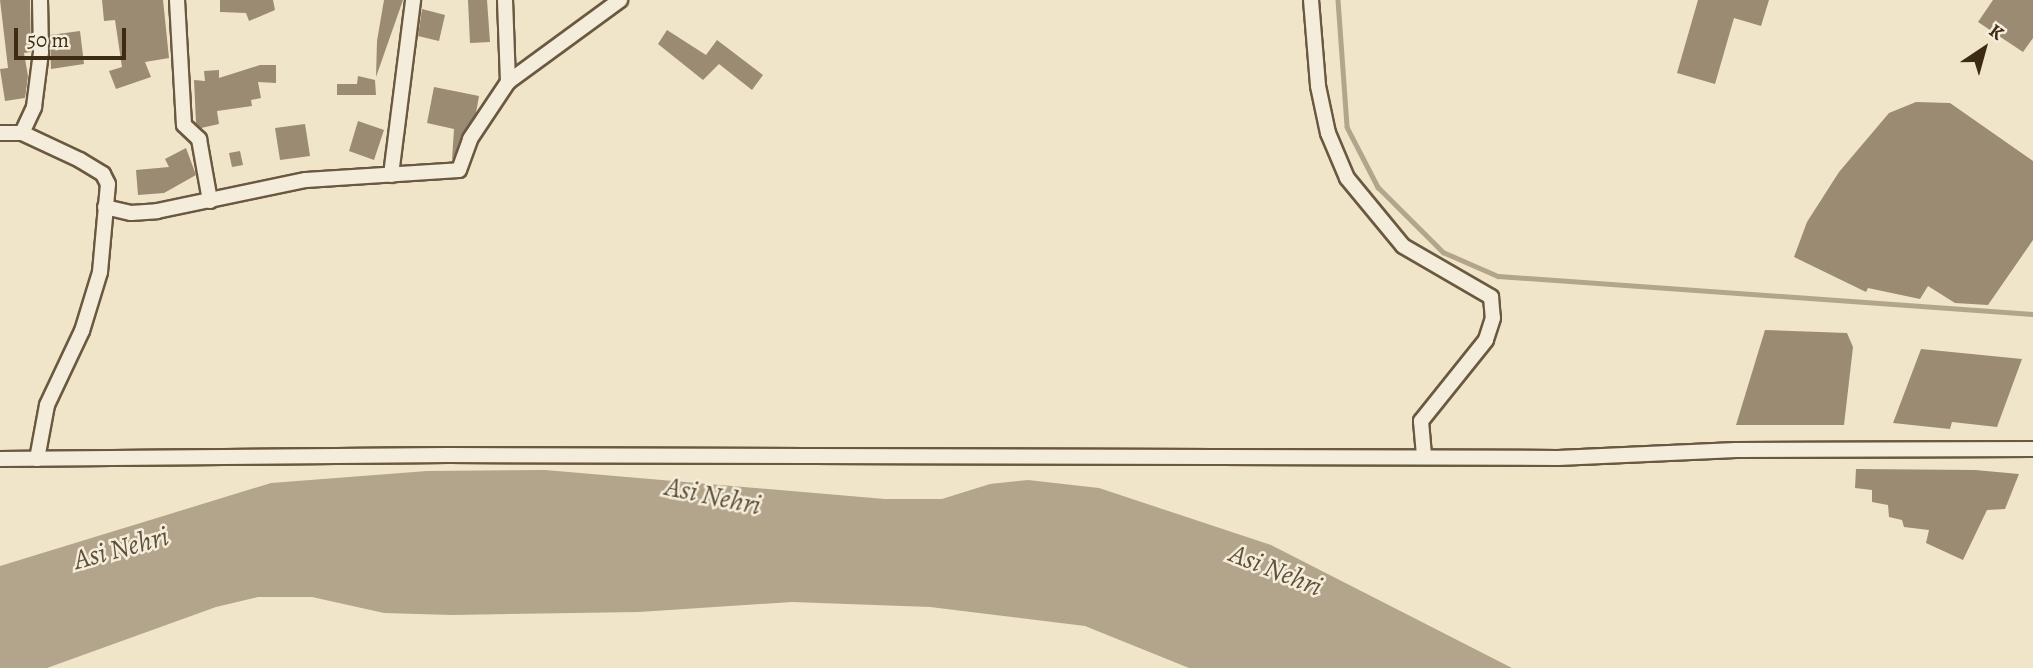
<!DOCTYPE html>
<html>
<head>
<meta charset="utf-8">
<style>
	body { margin:0 }
	#map { position:relative; width:2033px; height:668px; overflow:hidden; background:#f0e4c9; font-family:Alegreya,serif }
	div>[style] { position:absolute }
	.water>* { inset:0; background:#b3a58b }
	.stream>* { height:4.5px; margin:-2.25px; padding:0 2.25px; transform-origin:2.25px; border-radius:2.25px; background:#b3a58b }
	.building>* { inset:0; background:#9a8b72 }
	.roads { filter:drop-shadow(2px 0 #6a5940) drop-shadow(-2px 0 #6a5940) drop-shadow(0 2px #6a5940) drop-shadow(0 -2px #6a5940) }
	.street>* { height:14px; margin:-7px; padding:0 7px; transform-origin:7px; border-radius:7px; background:#f5eddc }
	span { translate:-50% -50%; white-space:nowrap; text-align:center; line-height:1.15; -webkit-text-stroke:5px #f5eddc; paint-order:stroke }
	.water-label { font-size:28px; color:#605037; font-style:italic }
	.north { position:absolute; left:1949px; top:14px; width:70px; height:70px; -webkit-text-stroke:5px #f5eddc; paint-order:stroke; rotate:36deg; font-size:19px; font-weight:700; line-height:28px; text-align:center; color:#3d2b13 }
	.north::after { content:''; display:block; margin:auto; width:24px; height:32px; background:#3d2b13; clip-path:polygon(50% 0,100% 100%,50% 72%,0 100%) }
	.scale { position:absolute; left:14px; top:28px; width:112px; height:32px; box-sizing:border-box; border:4px solid #3d2b13; border-top:0; padding-left:9px; font-size:21px; line-height:24px; white-space:nowrap; color:#3d2b13; -webkit-text-stroke:5px #f5eddc; paint-order:stroke }
</style>
</head>
<body>
<div id="map">
	<div class="water">
		<i style="clip-path:polygon(545px 470px,885px 499px,942px 499px,990px 484px,1028px 480px,1099px 488px,1271px 545px,1512px 668px,1189px 668px,1085px 626px,930px 607px,792px 602px,639px 612px,452px 615px,384px 613px,312px 597px,258px 597px,216px 607px,47px 668px,0 668px,0 566px,271px 483px,427px 471px)"></i>
	</div>
	<div class="stream">
		<i style="left:1338px;top:0;width:127px;rotate:85.9deg"></i>
		<i style="left:1347px;top:127px;width:68px;rotate:62.7deg"></i>
		<i style="left:1378px;top:187px;width:92px;rotate:45deg"></i>
		<i style="left:1443px;top:252px;width:60px;rotate:23.6deg"></i>
		<i style="left:1498px;top:276px;width:536px;rotate:4.06deg"></i>
	</div>
	<div class="building">
		<i style="clip-path:polygon(0 0,30px 0,30px 5px,31px 52px,24px 53px,28px 76px,25px 98px,5px 101px,0 69px,8px 68px)"></i>
		<i style="clip-path:polygon(102px 0,163px 0,169px 58px,145px 62px,151px 77px,116px 89px,109px 71px,122px 67px,115px 20px,104px 21px)"></i>
		<i style="clip-path:polygon(220px 0,273px 0,275px 10px,249px 21px,246px 13px,220px 12px)"></i>
		<i style="clip-path:polygon(384px 0,403px 0,376px 77px,377px 41px)"></i>
		<i style="clip-path:polygon(468px 0,487px 0,490px 42px,470px 43px)"></i>
		<i style="clip-path:polygon(1698px 0,1769px 0,1761px 26px,1734px 18px,1715px 84px,1677px 73px)"></i>
		<i style="clip-path:polygon(1993px 0,2033px 0,2033px 38px,2023px 52px,1978px 22px)"></i>
		<i style="clip-path:polygon(422px 9px,445px 15px,439px 41px,418px 36px)"></i>
		<i style="clip-path:polygon(667px 30px,706px 55px,717px 40px,763px 75px,752px 90px,719px 64px,703px 80px,658px 44px)"></i>
		<i style="clip-path:polygon(80px 31px,84px 64px,51px 69px,50px 35px)"></i>
		<i style="clip-path:polygon(260px 65px,276px 65px,276px 83px,258px 82px,261px 98px,251px 100px,252px 106px,217px 111px,219px 124px,201px 128px,196px 123px,194px 80px,205px 81px,204px 71px,219px 70px,219px 78px)"></i>
		<i style="clip-path:polygon(358px 76px,375px 80px,376px 95px,337px 95px,337px 84px,357px 84px)"></i>
		<i style="clip-path:polygon(434px 87px,479px 96px,476px 113px,452px 160px,454px 129px,427px 123px)"></i>
		<i style="clip-path:polygon(1916px 102px,1950px 103px,2033px 161px,2033px 240px,1988px 305px,1955px 303px,1928px 286px,1920px 299px,1868px 288px,1866px 292px,1794px 257px,1807px 222px,1839px 172px,1889px 113px)"></i>
		<i style="clip-path:polygon(358px 121px,384px 130px,374px 160px,349px 151px)"></i>
		<i style="clip-path:polygon(305px 124px,310px 156px,280px 160px,275px 128px)"></i>
		<i style="clip-path:polygon(186px 148px,196px 175px,164px 193px,138px 195px,136px 170px,169px 167px,165px 159px)"></i>
		<i style="clip-path:polygon(240px 151px,243px 165px,232px 167px,229px 153px)"></i>
		<i style="clip-path:polygon(1765px 330px,1847px 333px,1853px 347px,1844px 425px,1736px 425px)"></i>
		<i style="clip-path:polygon(1921px 349px,2022px 359px,1997px 427px,1952px 422px,1950px 429px,1893px 423px)"></i>
		<i style="clip-path:polygon(1856px 469px,1975px 470px,2019px 474px,2005px 509px,1987px 510px,1963px 560px,1926px 543px,1929px 530px,1904px 527px,1902px 520px,1889px 517px,1888px 505px,1872px 502px,1872px 490px,1855px 488px)"></i>
	</div>
	<div class="roads">
		<div class="street">
			<i style="left:177px;top:0;width:125px;rotate:86.8deg"></i>
			<i style="left:184px;top:125px;width:21px;rotate:43deg"></i>
			<i style="left:199px;top:139px;width:63px;rotate:79.9deg"></i>
			<i style="left:505px;top:0;width:82px;rotate:87.9deg"></i>
			<i style="left:1311px;top:0;width:86px;rotate:85.3deg"></i>
			<i style="left:1318px;top:86px;width:48px;rotate:78deg"></i>
			<i style="left:1328px;top:133px;width:49px;rotate:67.1deg"></i>
			<i style="left:1347px;top:178px;width:88px;rotate:50.5deg"></i>
			<i style="left:1403px;top:246px;width:102px;rotate:30.1deg"></i>
			<i style="left:1491px;top:297px;width:21px;rotate:85deg"></i>
			<i style="left:1493px;top:318px;width:23px;rotate:108deg"></i>
			<i style="left:1486px;top:340px;width:104px;rotate:128.7deg"></i>
			<i style="left:1421px;top:421px;width:35px;rotate:85deg"></i>
			<i style="left:0;top:133px;width:22px"></i>
			<i style="left:391px;top:175px;width:176px;rotate:-82.8deg"></i>
			<i style="left:105px;top:207px;width:27px;rotate:13deg"></i>
			<i style="left:131px;top:213px;width:26px;rotate:-4deg"></i>
			<i style="left:157px;top:211px;width:152px;rotate:-11.8deg"></i>
			<i style="left:306px;top:180px;width:153px;rotate:-3.7deg"></i>
			<i style="left:459px;top:170px;width:33px;rotate:-70deg"></i>
			<i style="left:470px;top:139px;width:69px;rotate:-56.3deg"></i>
			<i style="left:508px;top:82px;width:139px;rotate:-36.2deg"></i>
			<i style="left:0;top:459px;width:448px;rotate:-0.5deg"></i>
			<i style="left:448px;top:455px;width:1110px;rotate:0.15deg"></i>
			<i style="left:1558px;top:458px;width:178px;rotate:-2.6deg"></i>
			<i style="left:1736px;top:450px;width:297px;rotate:-0.2deg"></i>
			<i style="left:37px;top:459px;width:55px;rotate:-79.5deg"></i>
			<i style="left:47px;top:405px;width:82px;rotate:-64.7deg"></i>
			<i style="left:82px;top:331px;width:62px;rotate:-73deg"></i>
			<i style="left:100px;top:272px;width:88px;rotate:-84.8deg"></i>
			<i style="left:108px;top:184px;width:11px;rotate:-117deg"></i>
			<i style="left:103px;top:174px;width:27px;rotate:-149deg"></i>
			<i style="left:80px;top:160px;width:64px;rotate:-155deg"></i>
			<i style="left:22px;top:133px;width:29px;rotate:-65deg"></i>
			<i style="left:34px;top:107px;width:55px;rotate:-82.7deg"></i>
			<i style="left:41px;top:52px;width:52px;rotate:-91.1deg"></i>
		</div>
	</div>
	<div class="water-label">
		<span style="left:713px;top:496px;rotate:12deg">Asi Nehri</span>
		<span style="left:121px;top:548px;rotate:-15deg">Asi Nehri</span>
		<span style="left:1276px;top:570px;rotate:22deg">Asi Nehri</span>
	</div>
	<div class="north">K</div>
	<div class="scale">50 m</div>
</div>
</body>
</html>
